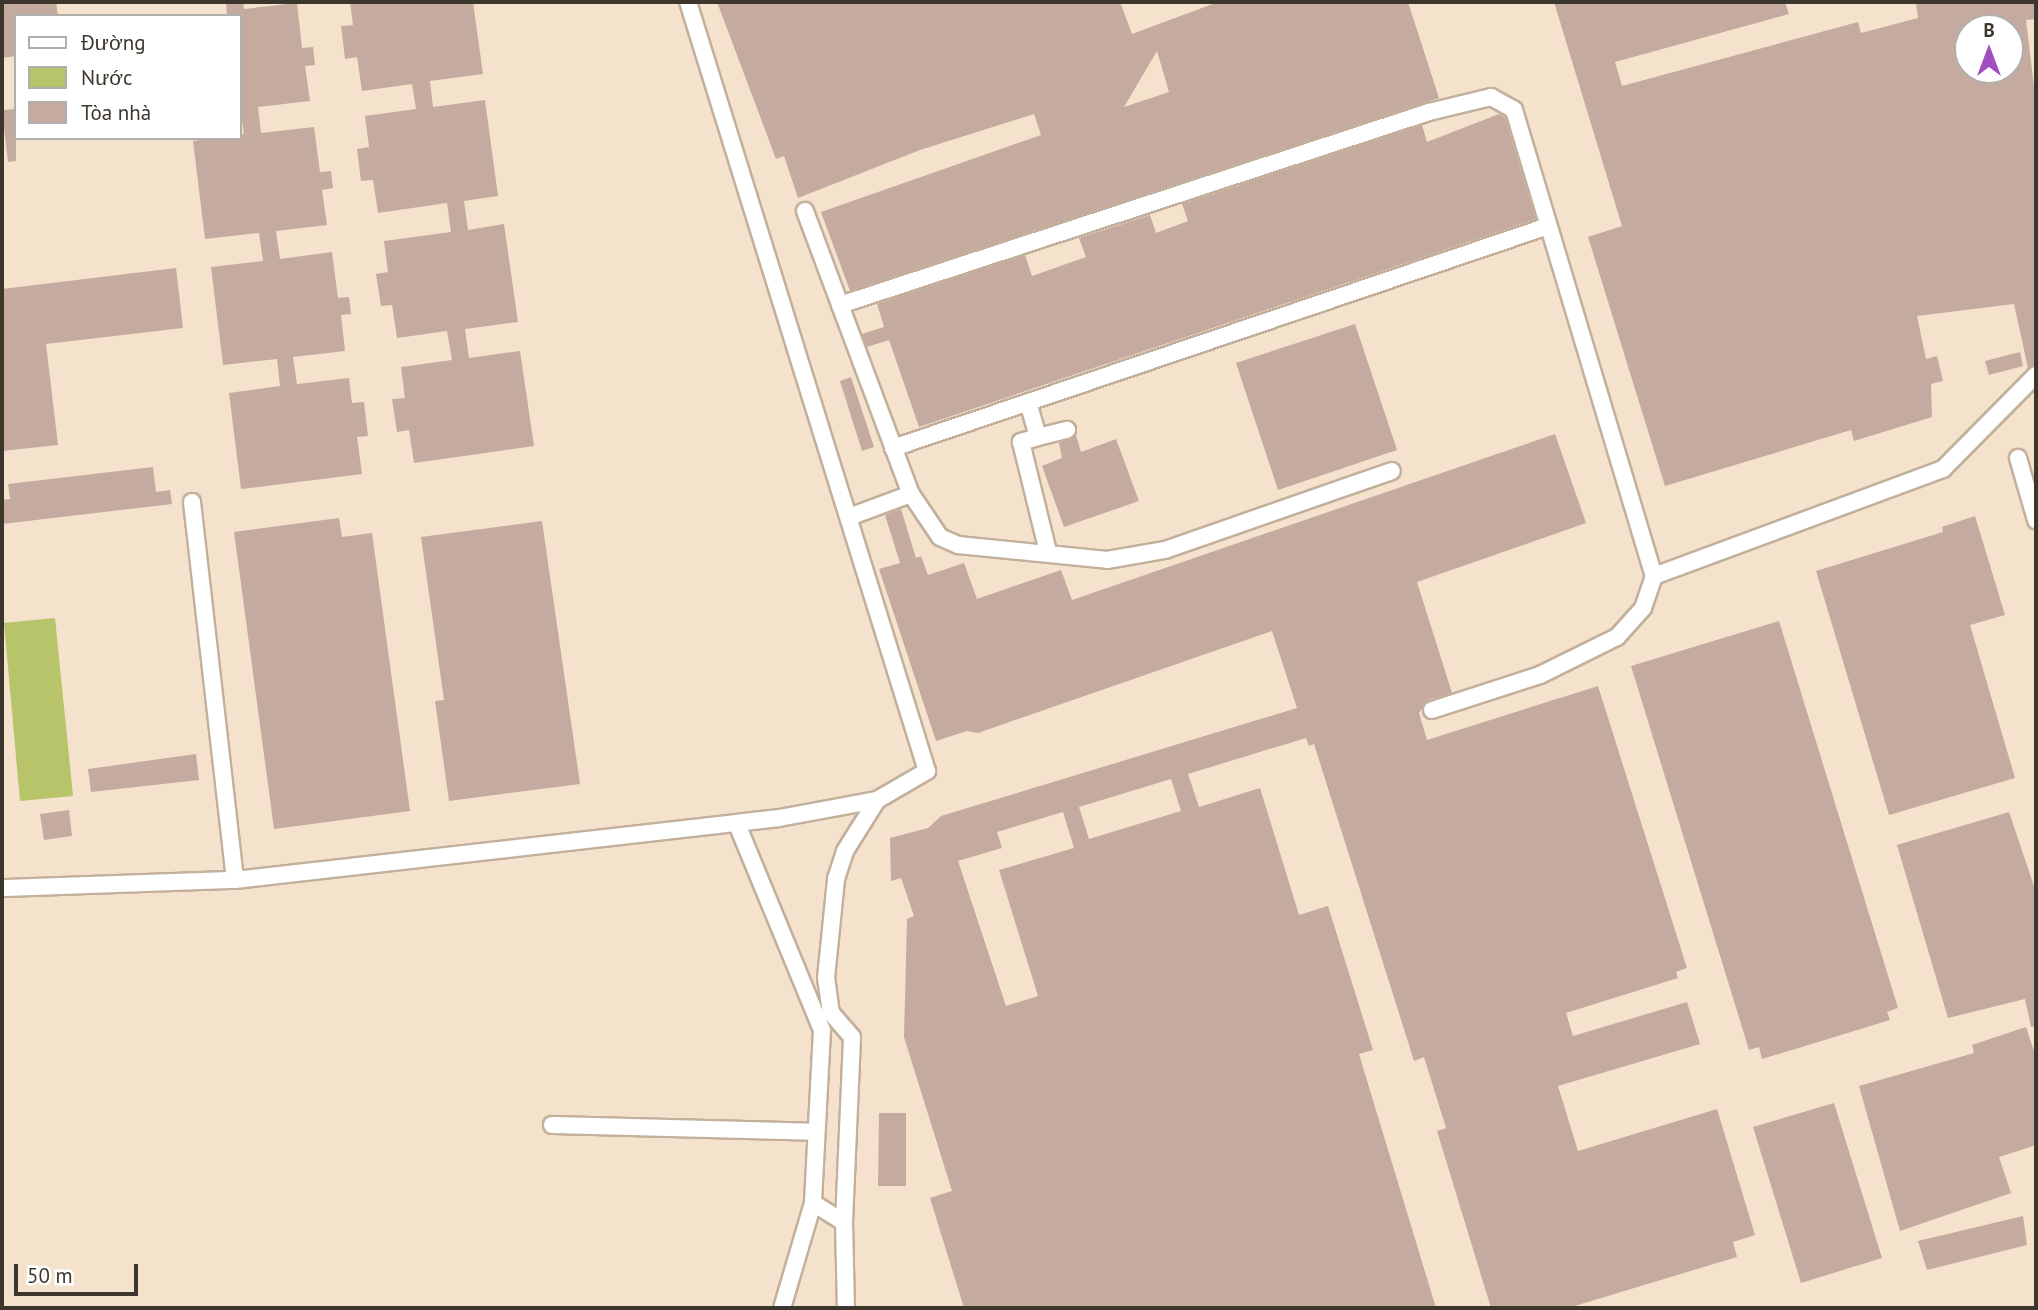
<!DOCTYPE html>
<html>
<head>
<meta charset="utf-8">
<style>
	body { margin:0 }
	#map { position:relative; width:2038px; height:1310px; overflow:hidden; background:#f4e2cd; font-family:"PT Sans",sans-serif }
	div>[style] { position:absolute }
	.water>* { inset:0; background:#b7c46a }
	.building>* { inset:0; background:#c5ab9f }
	.roads { filter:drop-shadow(2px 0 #c2b09c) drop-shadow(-2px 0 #c2b09c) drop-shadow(0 2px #c2b09c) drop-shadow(0 -2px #c2b09c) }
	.minor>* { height:16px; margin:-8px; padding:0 8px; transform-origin:8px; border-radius:8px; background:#fff }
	span { translate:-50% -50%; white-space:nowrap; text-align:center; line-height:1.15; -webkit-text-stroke:6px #fff; paint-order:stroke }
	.frame { position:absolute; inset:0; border:4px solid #3d362d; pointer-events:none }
	.legend { position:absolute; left:14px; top:14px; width:228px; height:126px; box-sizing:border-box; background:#fff; border:2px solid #b1afab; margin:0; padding:9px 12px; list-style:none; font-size:21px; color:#3d362d }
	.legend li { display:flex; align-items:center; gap:14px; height:35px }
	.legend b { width:35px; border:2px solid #b1afab }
	.north { position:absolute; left:1954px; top:14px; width:70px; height:70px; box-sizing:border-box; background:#fff; border:2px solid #b1afab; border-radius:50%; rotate:0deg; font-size:19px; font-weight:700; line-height:28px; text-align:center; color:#3d362d }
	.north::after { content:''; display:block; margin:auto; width:24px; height:32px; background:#a14fbf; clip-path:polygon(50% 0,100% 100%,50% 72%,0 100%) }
	.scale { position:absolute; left:14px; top:1264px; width:124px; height:32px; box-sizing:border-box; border:4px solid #3d362d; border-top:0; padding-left:9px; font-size:21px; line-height:24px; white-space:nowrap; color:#3d362d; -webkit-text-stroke:5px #fff; paint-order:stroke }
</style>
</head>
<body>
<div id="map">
	<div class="water">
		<i style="clip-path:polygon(55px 618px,73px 796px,20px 801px,4px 623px)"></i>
	</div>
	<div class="building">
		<i style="clip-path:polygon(2px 2px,56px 2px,58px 16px,16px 16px,16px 56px,2px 58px)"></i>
		<i style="clip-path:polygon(226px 2px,243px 2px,244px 9px,297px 3px,302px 48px,313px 47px,315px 65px,305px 66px,310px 101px,258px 107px,261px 133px,314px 127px,320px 172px,331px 171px,333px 188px,322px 190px,327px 225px,276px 231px,280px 259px,332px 252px,338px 298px,349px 297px,351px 314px,341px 315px,345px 351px,293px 357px,297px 384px,349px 378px,352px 403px,364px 402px,368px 436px,357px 437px,362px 474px,241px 489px,229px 393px,280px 386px,277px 359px,223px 365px,211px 267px,263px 261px,259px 233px,205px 239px,193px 141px,244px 134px,240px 109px,240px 16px,227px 16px)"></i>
		<i style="clip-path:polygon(350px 2px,473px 2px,483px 74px,430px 81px,433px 107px,485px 100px,498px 196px,464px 201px,468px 230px,504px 224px,518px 322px,465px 329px,469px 358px,520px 351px,534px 446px,414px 463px,409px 430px,397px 432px,392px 399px,405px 398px,401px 367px,452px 360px,447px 331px,397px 338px,392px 305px,381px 306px,376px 274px,388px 272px,384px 241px,451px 232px,447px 203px,378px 213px,373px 180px,361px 181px,357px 149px,369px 147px,365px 116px,416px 109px,412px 84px,362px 91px,357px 57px,345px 59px,341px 26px,353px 25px)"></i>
		<i style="clip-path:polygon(evenodd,717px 2px,1120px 2px,1132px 34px,1218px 2px,1408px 2px,1439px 98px,850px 291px,821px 212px,1041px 135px,1034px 114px,920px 150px,798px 198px,784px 156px,776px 159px,717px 2px,1157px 51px,1169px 92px,1124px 107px,1157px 51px)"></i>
		<i style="clip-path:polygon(evenodd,1554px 2px,1785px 2px,1789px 14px,1615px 62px,1622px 86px,1858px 22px,1861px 33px,1918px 18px,1916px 2px,2036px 2px,2036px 19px,2026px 20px,2036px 103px,2036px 365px,2028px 368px,2014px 304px,1917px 316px,1926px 359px,1937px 356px,1943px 381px,1931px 384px,1932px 417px,1854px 441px,1851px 430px,1665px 486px,1588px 237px,1622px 226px,1554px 2px,1968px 28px,2010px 28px,2010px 70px,1968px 70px,1968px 28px)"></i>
		<i style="clip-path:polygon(16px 109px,16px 161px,8px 162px,2px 110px)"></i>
		<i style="clip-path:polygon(1499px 114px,1505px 117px,1536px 219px,919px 427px,889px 340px,867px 347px,862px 334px,884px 327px,877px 304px,1025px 255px,1032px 276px,1086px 257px,1079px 238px,1150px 215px,1156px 233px,1188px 221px,1182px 204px,1422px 125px,1427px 142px)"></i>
		<i style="clip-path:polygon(176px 268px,183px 328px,46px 344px,58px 445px,2px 451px,2px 289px)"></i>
		<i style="clip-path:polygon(1355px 324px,1397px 450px,1278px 490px,1236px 363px)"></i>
		<i style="clip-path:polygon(2020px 352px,2023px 366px,1989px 375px,1985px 361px)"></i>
		<i style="clip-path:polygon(851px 377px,874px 447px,862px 451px,840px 381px)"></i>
		<i style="clip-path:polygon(evenodd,1555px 434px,1586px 523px,1417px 582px,1452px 693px,1428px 700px,1419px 713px,1427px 740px,1598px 686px,1687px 968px,1676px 972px,1678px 978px,1566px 1013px,1573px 1036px,1687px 1002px,1700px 1044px,1558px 1086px,1578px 1151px,1717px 1109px,1755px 1235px,1733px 1242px,1737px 1257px,1568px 1308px,1491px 1308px,1437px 1131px,1446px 1128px,1424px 1057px,1414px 1061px,1314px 744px,1309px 746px,1306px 738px,1188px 774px,1199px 807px,1260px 788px,1299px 915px,1328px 906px,1373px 1050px,1359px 1054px,1436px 1308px,964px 1308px,930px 1198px,952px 1191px,904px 1037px,907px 919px,914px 916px,901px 878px,891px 881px,890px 838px,928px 828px,941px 816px,1297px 708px,1272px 631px,978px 733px,967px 731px,936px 741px,879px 569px,900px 563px,885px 515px,901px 509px,916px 558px,921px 556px,928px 575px,964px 563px,977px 599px,1061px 570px,1072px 600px,1555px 434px,1171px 779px,1181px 811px,1089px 839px,1079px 807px,1171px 779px,1555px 434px,1063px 812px,1074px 848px,999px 870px,1038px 996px,1006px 1006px,958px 861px,1002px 848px,997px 832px,1063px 812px)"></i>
		<i style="clip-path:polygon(1076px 435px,1081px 452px,1116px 439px,1139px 501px,1064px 527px,1042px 466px,1062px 458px,1059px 443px)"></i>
		<i style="clip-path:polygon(153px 467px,156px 492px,170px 490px,172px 504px,2px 524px,2px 500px,10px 499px,8px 484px)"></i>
		<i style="clip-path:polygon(1975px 516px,2005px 615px,1970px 625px,2015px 778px,1889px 815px,1816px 571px,1943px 532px,1942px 527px)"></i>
		<i style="clip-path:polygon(339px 518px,342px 537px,372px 533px,410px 811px,274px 829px,234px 532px)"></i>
		<i style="clip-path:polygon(542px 521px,580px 784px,449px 801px,435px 701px,444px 700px,421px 537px)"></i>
		<i style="clip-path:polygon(1779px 621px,1898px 1008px,1887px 1012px,1890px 1020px,1762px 1059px,1759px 1047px,1749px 1050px,1631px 666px)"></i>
		<i style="clip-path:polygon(196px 754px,199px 780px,91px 792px,88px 769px)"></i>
		<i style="clip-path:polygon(69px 810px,72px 836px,44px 840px,40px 814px)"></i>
		<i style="clip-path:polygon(2009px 812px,2036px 892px,2036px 1026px,2031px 1027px,2025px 999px,1948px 1018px,1897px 845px)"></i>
		<i style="clip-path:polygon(2026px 1027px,2036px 1057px,2036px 1145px,1999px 1157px,2011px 1193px,1900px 1231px,1859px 1086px,1974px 1053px,1972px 1045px)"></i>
		<i style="clip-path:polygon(1834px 1103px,1882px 1258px,1801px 1283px,1753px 1127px)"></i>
		<i style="clip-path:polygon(879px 1113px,906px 1113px,906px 1186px,878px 1186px)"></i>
		<i style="clip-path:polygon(2023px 1216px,2027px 1245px,1927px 1270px,1918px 1241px)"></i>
	</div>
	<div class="roads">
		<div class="minor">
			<i style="left:805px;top:211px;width:302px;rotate:69.5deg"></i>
			<i style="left:911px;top:494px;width:52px;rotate:56deg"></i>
			<i style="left:940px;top:537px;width:20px;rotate:24deg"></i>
			<i style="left:958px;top:545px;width:150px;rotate:5.7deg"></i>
			<i style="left:1107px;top:560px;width:59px;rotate:-9.8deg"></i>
			<i style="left:1165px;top:550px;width:240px;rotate:-19.2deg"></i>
			<i style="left:840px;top:305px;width:620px;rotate:-18.14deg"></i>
			<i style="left:1429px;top:112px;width:64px;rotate:-13.6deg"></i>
			<i style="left:1491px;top:97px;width:26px;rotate:29deg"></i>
			<i style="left:1514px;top:110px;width:487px;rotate:73.3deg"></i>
			<i style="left:1028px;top:402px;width:36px;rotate:74deg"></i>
			<i style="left:1038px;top:437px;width:18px;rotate:164deg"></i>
			<i style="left:1021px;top:442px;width:113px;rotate:76.2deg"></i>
			<i style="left:1038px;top:437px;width:30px;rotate:-14deg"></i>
			<i style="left:893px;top:448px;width:692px;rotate:-18.72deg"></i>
			<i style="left:2018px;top:458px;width:65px;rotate:73.8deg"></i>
			<i style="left:192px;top:502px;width:380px;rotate:83.5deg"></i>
			<i style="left:849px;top:517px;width:66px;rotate:-20.4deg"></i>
			<i style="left:1432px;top:710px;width:114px;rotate:-18deg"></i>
			<i style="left:1540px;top:675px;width:86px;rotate:-26.3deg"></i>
			<i style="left:1617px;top:637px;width:39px;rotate:-48deg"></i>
			<i style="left:1643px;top:608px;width:34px;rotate:-71deg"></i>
			<i style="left:1654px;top:576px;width:308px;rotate:-20.3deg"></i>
			<i style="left:1943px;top:469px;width:132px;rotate:-45.3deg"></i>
			<i style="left:737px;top:824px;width:223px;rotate:67.6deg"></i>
			<i style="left:822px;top:1030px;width:173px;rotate:93deg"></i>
			<i style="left:813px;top:1203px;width:109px;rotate:106.4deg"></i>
			<i style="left:2px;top:888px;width:233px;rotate:-2deg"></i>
			<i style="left:235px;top:880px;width:548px;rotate:-6.5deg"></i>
			<i style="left:779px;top:818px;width:100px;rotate:-10.4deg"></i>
			<i style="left:877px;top:800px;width:58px;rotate:-30.1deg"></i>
			<i style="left:927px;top:771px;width:805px;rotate:-107.26deg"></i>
			<i style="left:552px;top:1125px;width:264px;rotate:1.5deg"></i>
			<i style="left:813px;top:1203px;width:36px;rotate:32deg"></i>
			<i style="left:844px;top:1222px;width:86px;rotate:88.7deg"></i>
			<i style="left:844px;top:1222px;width:185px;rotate:-87.5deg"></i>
			<i style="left:852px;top:1037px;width:32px;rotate:-131deg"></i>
			<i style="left:831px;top:1013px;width:35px;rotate:-98deg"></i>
			<i style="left:826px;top:978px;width:100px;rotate:-84.2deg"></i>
			<i style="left:836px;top:879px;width:29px;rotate:-72deg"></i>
			<i style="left:845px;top:851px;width:60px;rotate:-57.9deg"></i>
		</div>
	</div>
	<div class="frame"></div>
	<ul class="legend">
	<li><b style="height:9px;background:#fff"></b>Đường</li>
	<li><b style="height:19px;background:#b7c46a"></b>Nước</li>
	<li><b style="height:19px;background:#c5ab9f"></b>Tòa nhà</li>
	</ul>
	<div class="north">B</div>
	<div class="scale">50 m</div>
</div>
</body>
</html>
